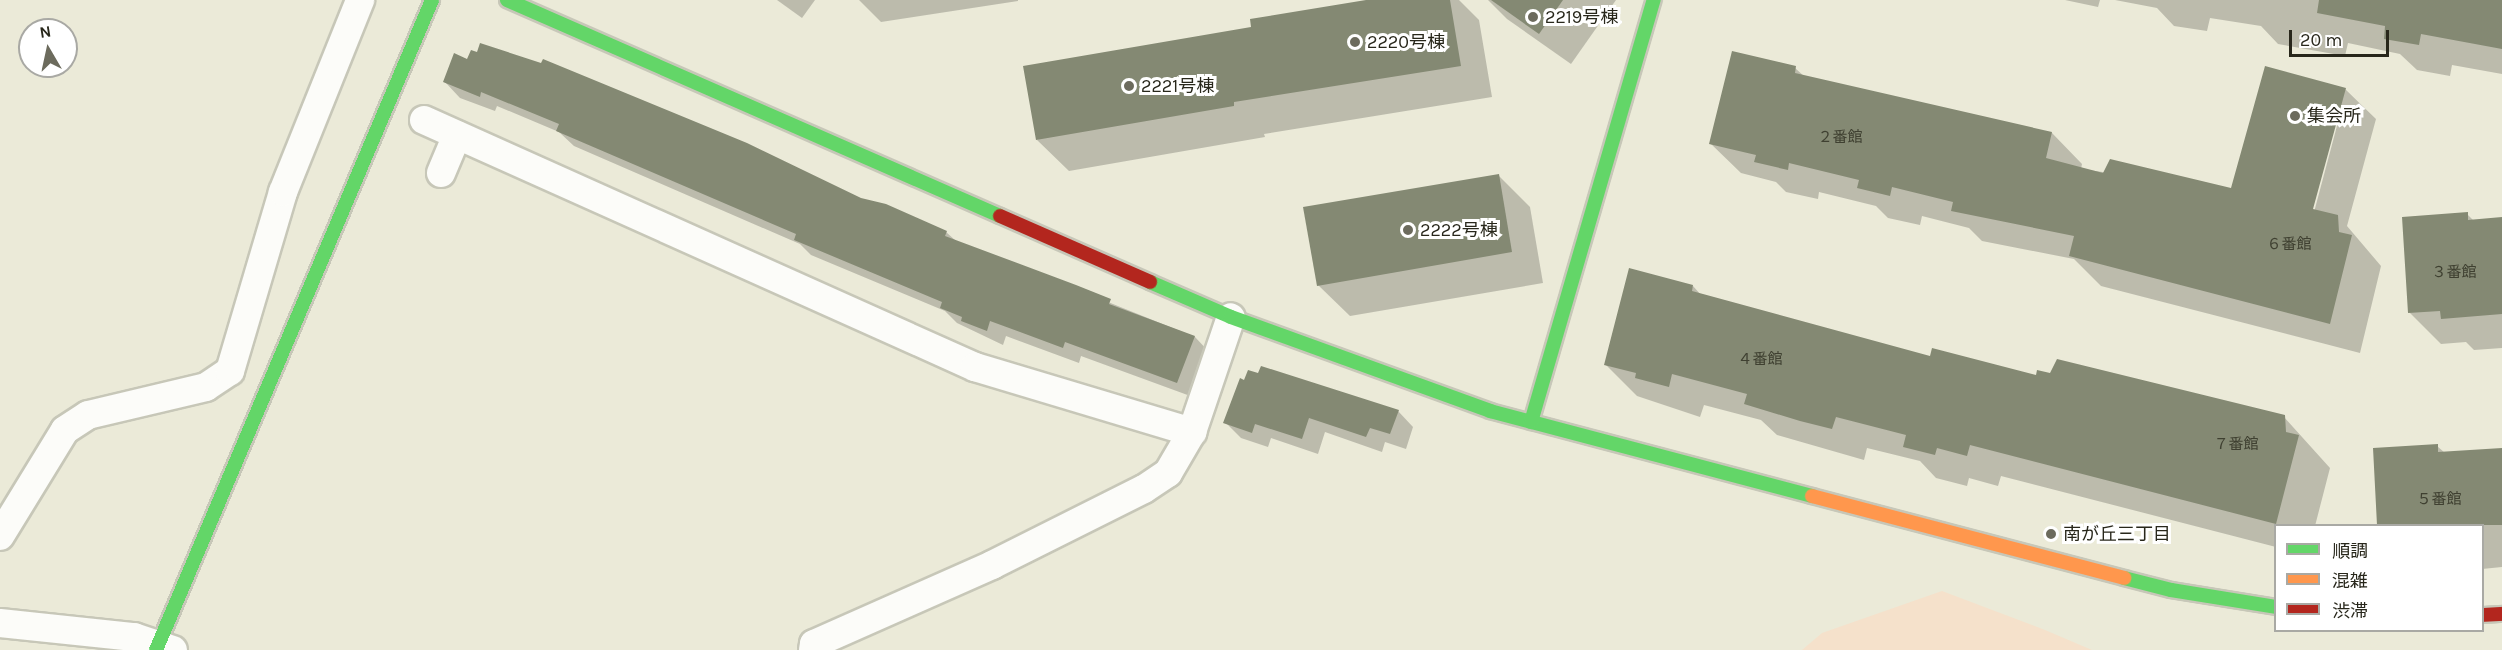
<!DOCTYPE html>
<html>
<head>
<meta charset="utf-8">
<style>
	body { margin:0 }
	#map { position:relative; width:2502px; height:650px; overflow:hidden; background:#ebead8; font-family:Karla,"Noto Sans JP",sans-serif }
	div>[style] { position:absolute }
	.green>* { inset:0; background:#f5e1cb }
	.shadow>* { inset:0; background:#0003 }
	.building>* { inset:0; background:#848973 }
	.roads { filter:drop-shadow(2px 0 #c7c7b8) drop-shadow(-2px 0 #c7c7b8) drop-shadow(0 2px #c7c7b8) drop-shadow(0 -2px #c7c7b8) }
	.street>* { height:28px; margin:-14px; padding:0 14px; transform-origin:14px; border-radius:14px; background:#fcfcf9 }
	.fast>* { height:14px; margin:-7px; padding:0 7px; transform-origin:7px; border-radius:7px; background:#63d668 }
	.slow>* { height:14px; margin:-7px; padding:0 7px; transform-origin:7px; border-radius:7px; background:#ff974d }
	.jam>* { height:14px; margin:-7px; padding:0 7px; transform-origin:7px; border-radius:7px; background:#b3261e }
	.dots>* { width:16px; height:16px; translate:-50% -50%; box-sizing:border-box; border:3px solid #fff; border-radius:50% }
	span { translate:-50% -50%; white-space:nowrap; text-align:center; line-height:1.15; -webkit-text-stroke:6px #fff; paint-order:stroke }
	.number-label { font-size:15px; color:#3f4031 }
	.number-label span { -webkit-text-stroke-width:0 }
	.poi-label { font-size:18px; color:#28271b }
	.left { translate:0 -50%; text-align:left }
	.legend { position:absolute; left:2274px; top:524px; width:210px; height:108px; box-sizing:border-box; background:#fff; border:2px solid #a9a9a4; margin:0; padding:8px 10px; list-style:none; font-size:18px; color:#28271b }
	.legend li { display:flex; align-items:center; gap:12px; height:30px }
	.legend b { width:30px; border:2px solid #a9a9a4 }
	.north { position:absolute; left:18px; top:18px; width:60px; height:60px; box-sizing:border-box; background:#fff; border:2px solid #a9a9a4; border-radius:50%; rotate:351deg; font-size:16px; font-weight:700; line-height:24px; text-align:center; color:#28271b }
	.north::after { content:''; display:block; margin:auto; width:21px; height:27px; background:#6c6b5d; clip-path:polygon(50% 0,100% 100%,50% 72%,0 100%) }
	.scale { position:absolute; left:2289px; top:30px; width:100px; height:27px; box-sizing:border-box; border:3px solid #28271b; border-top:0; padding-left:8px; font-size:18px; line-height:21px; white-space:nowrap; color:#28271b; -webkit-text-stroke:4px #fff; paint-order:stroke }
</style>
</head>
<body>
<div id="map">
	<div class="green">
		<i style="clip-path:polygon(1942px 591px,2045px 630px,2092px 650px,1802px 650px,1822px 633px)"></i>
	</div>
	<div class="shadow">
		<i style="clip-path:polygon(777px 0,815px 0,802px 18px)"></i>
		<i style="clip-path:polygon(859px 0,1018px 0,1018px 1px,881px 22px)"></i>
		<i style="clip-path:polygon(1375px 0,1459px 0,1479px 20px,1492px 97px,1264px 134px,1265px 137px,1069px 171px,1037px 140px,1253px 28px)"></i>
		<i style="clip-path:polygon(1488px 0,1616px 0,1571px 64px,1507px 19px)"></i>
		<i style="clip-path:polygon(2065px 0,2100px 0,2098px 7px)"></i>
		<i style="clip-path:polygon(2115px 0,2502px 0,2502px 74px,2452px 65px,2450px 76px,2417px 70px,2400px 54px,2348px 43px,2345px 56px,2278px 44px,2261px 26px,2210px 18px,2207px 31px,2174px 26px,2157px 8px)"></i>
		<i style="clip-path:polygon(455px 55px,946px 232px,956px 241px,1195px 337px,1210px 353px,1193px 397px,1081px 356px,1079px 363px,1006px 336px,1003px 345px,957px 323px,945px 311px,811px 255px,800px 244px,574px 146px,559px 132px,497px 106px,495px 111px,460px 98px,445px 82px)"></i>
		<i style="clip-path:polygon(evenodd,1795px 68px,1805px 77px,2052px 133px,2082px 164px,2081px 169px,2232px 190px,2345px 89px,2376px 119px,2347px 226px,2381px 266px,2360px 353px,2101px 286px,2074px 259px,1982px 241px,1969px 228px,1922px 216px,1920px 225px,1888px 218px,1876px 206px,1819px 192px,1818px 199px,1786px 192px,1776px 182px,1741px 173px,1710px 143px,1795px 68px,2339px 107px,2342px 107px,2313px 216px,2310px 216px,2339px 107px)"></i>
		<i style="clip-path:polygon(1498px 175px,1530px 207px,1543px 283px,1350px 316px,1318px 285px)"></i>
		<i style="clip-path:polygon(2467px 214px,2474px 221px,2502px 220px,2502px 348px,2474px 350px,2466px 342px,2441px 344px,2409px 312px)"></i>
		<i style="clip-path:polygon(1693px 286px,1701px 295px,1931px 358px,2284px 417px,2330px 468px,2315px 526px,2276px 526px,2276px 547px,2001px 476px,1998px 486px,1969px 478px,1967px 486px,1936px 478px,1920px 461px,1867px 448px,1864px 460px,1777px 435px,1761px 420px,1704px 405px,1700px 417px,1637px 396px,1605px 364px)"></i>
		<i style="clip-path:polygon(1398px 411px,1413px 427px,1406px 449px,1385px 442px,1382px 452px,1325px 432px,1318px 454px,1271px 438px,1268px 447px,1241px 438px,1225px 422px)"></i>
		<i style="clip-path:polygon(2437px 446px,2445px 453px,2502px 450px,2502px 567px,2482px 569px,2482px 526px,2379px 526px,2374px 449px)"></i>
	</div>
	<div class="building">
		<i style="clip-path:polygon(1366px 0,1450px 0,1461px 66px,1234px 102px,1234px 106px,1036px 140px,1023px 66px,1251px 27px,1250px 19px)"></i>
		<i style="clip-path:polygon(1491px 0,1563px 0,1539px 34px)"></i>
		<i style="clip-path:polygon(2319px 0,2502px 0,2502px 49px,2421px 34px,2419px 45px,2384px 39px,2385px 26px,2317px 13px)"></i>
		<i style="clip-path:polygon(480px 43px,541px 63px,543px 59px,747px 143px,861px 198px,886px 204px,947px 231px,945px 236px,1076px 285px,1111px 299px,1109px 304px,1195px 336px,1177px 383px,1065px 342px,1063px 348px,990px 321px,987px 331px,961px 321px,962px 317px,940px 308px,942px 302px,794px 240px,796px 234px,556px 131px,559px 124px,481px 92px,480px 97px,443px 82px,454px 53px,467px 59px,471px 50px,477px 52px)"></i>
		<i style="clip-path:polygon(1732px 51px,1796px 66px,1795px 73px,2052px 132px,2046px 158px,2103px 173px,2110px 159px,2231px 188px,2265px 66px,2346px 88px,2313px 209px,2338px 215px,2339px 232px,2352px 235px,2330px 324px,2069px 256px,2074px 236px,1951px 211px,1953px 202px,1892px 187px,1890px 196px,1857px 188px,1859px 180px,1789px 163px,1788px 170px,1754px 162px,1756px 155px,1709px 144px)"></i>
		<i style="clip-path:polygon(1499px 174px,1512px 252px,1317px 286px,1303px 207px)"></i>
		<i style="clip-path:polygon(2468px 212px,2468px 220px,2502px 217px,2502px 314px,2441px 319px,2440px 311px,2408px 313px,2402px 217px)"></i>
		<i style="clip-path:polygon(1629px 268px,1693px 285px,1692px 291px,1930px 356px,1932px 348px,2036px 375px,2037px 370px,2050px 373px,2057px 359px,2285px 415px,2286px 432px,2299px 435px,2276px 524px,1970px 445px,1967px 456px,1937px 448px,1935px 455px,1903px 447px,1906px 435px,1836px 417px,1832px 429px,1800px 421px,1744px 404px,1747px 394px,1672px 374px,1669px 387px,1635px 378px,1636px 373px,1604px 365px)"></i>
		<i style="clip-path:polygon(1261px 366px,1399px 410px,1390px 434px,1370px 428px,1366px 437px,1309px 418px,1302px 439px,1255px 424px,1252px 433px,1223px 423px,1240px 378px,1244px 380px,1248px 370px,1258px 373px)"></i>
		<i style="clip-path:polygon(2438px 444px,2438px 452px,2502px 448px,2502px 525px,2377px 525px,2373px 448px)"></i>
	</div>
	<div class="roads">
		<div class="street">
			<i style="left:424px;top:120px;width:604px;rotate:24.15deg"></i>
			<i style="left:975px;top:367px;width:227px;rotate:16.7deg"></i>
			<i style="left:441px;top:173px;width:41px;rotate:-67.2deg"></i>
			<i style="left:0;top:536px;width:124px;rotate:-58.5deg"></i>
			<i style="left:65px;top:430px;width:27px;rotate:-33deg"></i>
			<i style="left:88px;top:415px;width:121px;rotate:-13.3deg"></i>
			<i style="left:206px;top:387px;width:29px;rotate:-34deg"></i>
			<i style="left:230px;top:371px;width:187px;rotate:-73.5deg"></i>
			<i style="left:283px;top:192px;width:207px;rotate:-68.1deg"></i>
			<i style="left:0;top:623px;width:135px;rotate:6deg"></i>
			<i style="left:134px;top:637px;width:41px;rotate:18.4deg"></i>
			<i style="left:813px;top:650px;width:6px;rotate:-81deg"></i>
			<i style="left:814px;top:644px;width:195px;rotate:-23.9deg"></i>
			<i style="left:992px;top:565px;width:170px;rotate:-26.6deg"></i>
			<i style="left:1144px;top:489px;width:29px;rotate:-34deg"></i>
			<i style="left:1168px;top:473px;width:48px;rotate:-59.7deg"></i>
			<i style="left:1192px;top:432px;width:121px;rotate:-71.3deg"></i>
		</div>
		<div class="fast">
			<i style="left:507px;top:0;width:538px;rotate:23.66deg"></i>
			<i style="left:1150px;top:282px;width:88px;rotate:23.4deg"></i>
			<i style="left:1231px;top:317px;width:276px;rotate:19.9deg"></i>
			<i style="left:1490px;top:411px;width:333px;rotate:14.8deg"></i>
			<i style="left:1531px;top:422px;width:440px;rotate:-73.8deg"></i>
			<i style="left:2124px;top:578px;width:49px;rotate:14.3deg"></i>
			<i style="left:2171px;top:590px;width:106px;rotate:9.2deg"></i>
			<i style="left:156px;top:650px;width:706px;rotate:-66.99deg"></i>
		</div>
		<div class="slow">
			<i style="left:1812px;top:496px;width:323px;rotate:14.7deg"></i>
		</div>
		<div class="jam">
			<i style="left:1000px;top:216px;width:164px;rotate:23.7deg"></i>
			<i style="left:2482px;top:615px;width:20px;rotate:-3deg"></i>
		</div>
	</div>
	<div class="dots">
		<i style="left:1533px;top:17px;background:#6c6b5d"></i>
		<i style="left:1355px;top:42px;background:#6c6b5d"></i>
		<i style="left:1129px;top:86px;background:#6c6b5d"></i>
		<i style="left:2295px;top:116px;background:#6c6b5d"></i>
		<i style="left:1408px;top:230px;background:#6c6b5d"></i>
		<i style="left:2051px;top:534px;background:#6c6b5d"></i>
	</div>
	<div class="number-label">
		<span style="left:1840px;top:138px">２番館</span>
		<span style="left:2289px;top:245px">６番館</span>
		<span style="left:2454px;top:273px">３番館</span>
		<span style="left:1760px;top:360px">４番館</span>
		<span style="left:2236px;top:445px">７番館</span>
		<span style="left:2439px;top:500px">５番館</span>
	</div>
	<div class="poi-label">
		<span class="left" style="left:1545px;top:17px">2219号棟</span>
		<span class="left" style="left:1367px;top:42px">2220号棟</span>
		<span class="left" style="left:1141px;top:86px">2221号棟</span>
		<span class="left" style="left:2307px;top:116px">集会所</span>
		<span class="left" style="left:1420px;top:230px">2222号棟</span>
		<span class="left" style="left:2063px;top:534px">南が丘三丁目</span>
	</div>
	<ul class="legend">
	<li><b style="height:8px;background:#63d668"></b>順調</li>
	<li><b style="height:8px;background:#ff974d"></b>混雑</li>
	<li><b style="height:8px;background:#b3261e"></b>渋滞</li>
	</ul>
	<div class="north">N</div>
	<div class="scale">20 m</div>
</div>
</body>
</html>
